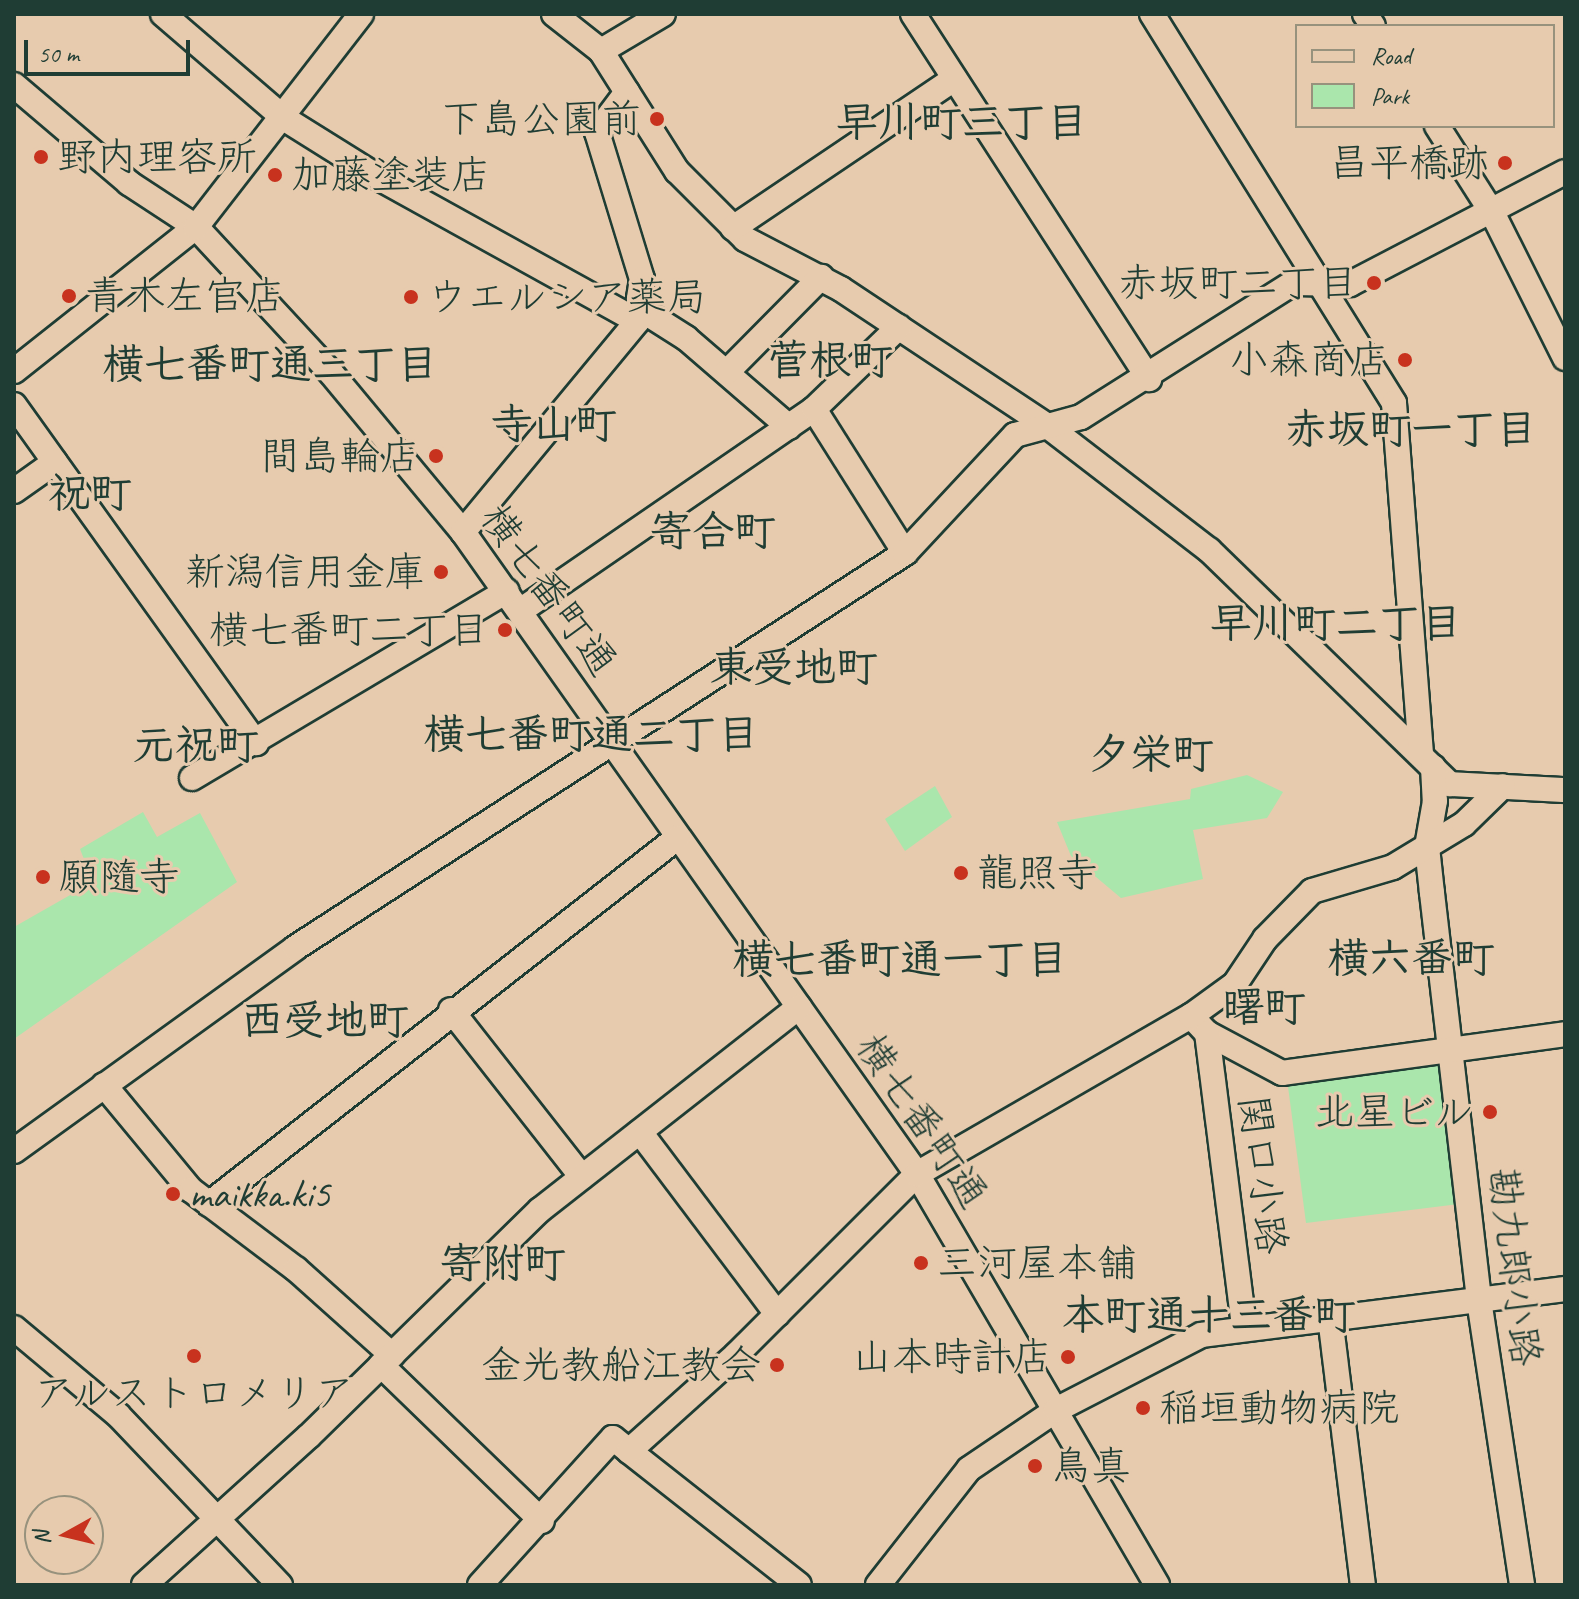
<!DOCTYPE html>
<html>
<head>
<meta charset="utf-8">
<style>
	body { margin:0 }
	#map { position:relative; width:1579px; height:1599px; overflow:hidden; background:#e7cbae; font-family:Caveat,"Klee One",sans-serif }
	div>[style] { position:absolute }
	.green>* { inset:0; background:#aae6ac }
	.roads { filter:drop-shadow(2px 0 #1f3d34) drop-shadow(-2px 0 #1f3d34) drop-shadow(0 2px #1f3d34) drop-shadow(0 -2px #1f3d34) }
	.minor>* { height:24px; margin:-12px; padding:0 12px; transform-origin:12px; border-radius:12px; background:#e7cbae }
	.dots>* { width:22px; height:22px; translate:-50% -50%; box-sizing:border-box; border:4px solid #e7cbae; border-radius:50% }
	span { translate:-50% -50%; white-space:nowrap; text-align:center; line-height:1.15; -webkit-text-stroke:6px #e7cbae; paint-order:stroke }
	.poi-label { font-size:40px; color:#1f3d34 }
	.right { translate:-100% -50%; text-align:right }
	.left { translate:0 -50%; text-align:left }
	.street-label { font-size:40px; color:#1f3d34 }
	.neighbourhood-label { font-size:42px; color:#1f3d34; font-weight:700 }
	.frame { position:absolute; inset:0; border:16px solid #1f3d34; pointer-events:none }
	.legend { position:absolute; left:1295px; top:24px; width:260px; height:104px; box-sizing:border-box; background:#e7cbae; border:2px solid #97927d; margin:0; padding:10px 14px; list-style:none; font-size:24px; color:#1f3d34 }
	.legend li { display:flex; align-items:center; gap:16px; height:40px }
	.legend b { width:40px; border:2px solid #97927d }
	.north { position:absolute; left:24px; top:1495px; width:80px; height:80px; box-sizing:border-box; background:#e7cbae; border:2px solid #97927d; border-radius:50%; rotate:262deg; font-size:22px; font-weight:700; line-height:32px; text-align:center; color:#1f3d34 }
	.north::after { content:''; display:block; margin:auto; width:28px; height:36px; background:#c8321e; clip-path:polygon(50% 0,100% 100%,50% 72%,0 100%) }
	.scale { position:absolute; left:24px; top:40px; width:166px; height:36px; box-sizing:border-box; border:4px solid #1f3d34; border-top:0; padding-left:10px; font-size:24px; line-height:28px; white-space:nowrap; color:#1f3d34; -webkit-text-stroke:6px #e7cbae; paint-order:stroke }
</style>
</head>
<body>
<div id="map">
	<div class="green">
		<i style="clip-path:polygon(1247px 775px,1283px 792px,1267px 818px,1193px 830px,1203px 879px,1121px 898px,1071px 856px,1057px 822px,1190px 799px,1191px 789px)"></i>
		<i style="clip-path:polygon(935px 786px,952px 817px,905px 851px,885px 819px)"></i>
		<i style="clip-path:polygon(143px 812px,157px 837px,200px 813px,237px 882px,14px 1039px,14px 927px,93px 882px,80px 849px)"></i>
		<i style="clip-path:polygon(1440px 1060px,1459px 1204px,1306px 1223px,1287px 1079px)"></i>
	</div>
	<div class="roads">
		<div class="minor">
			<i style="left:163px;top:14px;width:161px;rotate:40.7deg"></i>
			<i style="left:285px;top:119px;width:113px;rotate:32deg"></i>
			<i style="left:381px;top:179px;width:293px;rotate:29deg"></i>
			<i style="left:554px;top:14px;width:60px;rotate:38.2deg"></i>
			<i style="left:601px;top:51px;width:142px;rotate:57.7deg"></i>
			<i style="left:677px;top:171px;width:96px;rotate:45deg"></i>
			<i style="left:745px;top:239px;width:108px;rotate:27.5deg"></i>
			<i style="left:841px;top:289px;width:250px;rotate:33.6deg"></i>
			<i style="left:1049px;top:427px;width:202px;rotate:37.6deg"></i>
			<i style="left:1209px;top:550px;width:336px;rotate:44.2deg"></i>
			<i style="left:1450px;top:784px;width:115px;rotate:3deg"></i>
			<i style="left:913px;top:14px;width:435px;rotate:57.1deg"></i>
			<i style="left:1152px;top:14px;width:458px;rotate:58.1deg"></i>
			<i style="left:1394px;top:403px;width:352px;rotate:85.6deg"></i>
			<i style="left:1365px;top:14px;width:14px;rotate:56deg"></i>
			<i style="left:601px;top:51px;width:72px;rotate:-30.8deg"></i>
			<i style="left:14px;top:85px;width:151px;rotate:40.4deg"></i>
			<i style="left:129px;top:183px;width:80px;rotate:33.3deg"></i>
			<i style="left:196px;top:227px;width:199px;rotate:47.2deg"></i>
			<i style="left:331px;top:373px;width:207px;rotate:50.3deg"></i>
			<i style="left:463px;top:532px;width:786px;rotate:54.73deg"></i>
			<i style="left:917px;top:1174px;width:476px;rotate:59.7deg"></i>
			<i style="left:627px;top:92px;width:50px;rotate:126.9deg"></i>
			<i style="left:597px;top:132px;width:154px;rotate:73deg"></i>
			<i style="left:642px;top:279px;width:20px;rotate:99deg"></i>
			<i style="left:639px;top:299px;width:14px;rotate:65deg"></i>
			<i style="left:645px;top:312px;width:49px;rotate:32.4deg"></i>
			<i style="left:686px;top:338px;width:136px;rotate:40.8deg"></i>
			<i style="left:1437px;top:126px;width:104px;rotate:57.5deg"></i>
			<i style="left:1493px;top:214px;width:161px;rotate:63.4deg"></i>
			<i style="left:733px;top:228px;width:267px;rotate:-34deg"></i>
			<i style="left:14px;top:371px;width:232px;rotate:-38.4deg"></i>
			<i style="left:196px;top:227px;width:269px;rotate:-52.2deg"></i>
			<i style="left:727px;top:372px;width:134px;rotate:-45.3deg"></i>
			<i style="left:14px;top:405px;width:416px;rotate:54.4deg"></i>
			<i style="left:814px;top:409px;width:170px;rotate:57.7deg"></i>
			<i style="left:14px;top:491px;width:50px;rotate:-35.3deg"></i>
			<i style="left:463px;top:532px;width:286px;rotate:-50.4deg"></i>
			<i style="left:520px;top:611px;width:357px;rotate:-34.5deg"></i>
			<i style="left:814px;top:409px;width:118px;rotate:-44deg"></i>
			<i style="left:1433px;top:767px;width:34px;rotate:87deg"></i>
			<i style="left:1435px;top:801px;width:47px;rotate:99.9deg"></i>
			<i style="left:1427px;top:847px;width:46px;rotate:83.8deg"></i>
			<i style="left:1432px;top:893px;width:410px;rotate:83.4deg"></i>
			<i style="left:1479px;top:1300px;width:288px;rotate:81.4deg"></i>
			<i style="left:192px;top:778px;width:366px;rotate:-30.7deg"></i>
			<i style="left:451px;top:1010px;width:212px;rotate:51.9deg"></i>
			<i style="left:1191px;top:1016px;width:23px;rotate:47deg"></i>
			<i style="left:1207px;top:1033px;width:85px;rotate:28.1deg"></i>
			<i style="left:1282px;top:1073px;width:286px;rotate:-7.8deg"></i>
			<i style="left:1207px;top:1033px;width:296px;rotate:82.8deg"></i>
			<i style="left:104px;top:1085px;width:136px;rotate:50.4deg"></i>
			<i style="left:191px;top:1190px;width:131px;rotate:37deg"></i>
			<i style="left:296px;top:1269px;width:129px;rotate:41.9deg"></i>
			<i style="left:640px;top:1132px;width:228px;rotate:53deg"></i>
			<i style="left:14px;top:1151px;width:347px;rotate:-35.8deg"></i>
			<i style="left:295px;top:948px;width:727px;rotate:-32.92deg"></i>
			<i style="left:905px;top:553px;width:161px;rotate:-47deg"></i>
			<i style="left:1015px;top:435px;width:68px;rotate:-15.3deg"></i>
			<i style="left:1081px;top:417px;width:251px;rotate:-32.3deg"></i>
			<i style="left:1293px;top:283px;width:57px;rotate:1deg"></i>
			<i style="left:1350px;top:284px;width:242px;rotate:-27.5deg"></i>
			<i style="left:209px;top:1204px;width:594px;rotate:-38.03deg"></i>
			<i style="left:1330px;top:1317px;width:270px;rotate:83deg"></i>
			<i style="left:14px;top:1328px;width:136px;rotate:39.9deg"></i>
			<i style="left:118px;top:1415px;width:235px;rotate:46.4deg"></i>
			<i style="left:381px;top:1365px;width:224px;rotate:44.1deg"></i>
			<i style="left:629px;top:1451px;width:216px;rotate:38.2deg"></i>
			<i style="left:144px;top:1585px;width:222px;rotate:-42.1deg"></i>
			<i style="left:309px;top:1436px;width:323px;rotate:-44.4deg"></i>
			<i style="left:540px;top:1210px;width:329px;rotate:-38.1deg"></i>
			<i style="left:480px;top:1585px;width:198px;rotate:-47.9deg"></i>
			<i style="left:613px;top:1438px;width:21px;rotate:39deg"></i>
			<i style="left:629px;top:1451px;width:145px;rotate:-41.9deg"></i>
			<i style="left:737px;top:1354px;width:255px;rotate:-45deg"></i>
			<i style="left:917px;top:1174px;width:316px;rotate:-30deg"></i>
			<i style="left:1191px;top:1016px;width:54px;rotate:-36deg"></i>
			<i style="left:1235px;top:984px;width:54px;rotate:-56.3deg"></i>
			<i style="left:1265px;top:939px;width:67px;rotate:-45.6deg"></i>
			<i style="left:1312px;top:891px;width:84px;rotate:-16.5deg"></i>
			<i style="left:1393px;top:867px;width:83px;rotate:-31.2deg"></i>
			<i style="left:1464px;top:824px;width:54px;rotate:-44.3deg"></i>
			<i style="left:878px;top:1585px;width:147px;rotate:-51.9deg"></i>
			<i style="left:969px;top:1469px;width:105px;rotate:-34.1deg"></i>
			<i style="left:1056px;top:1410px;width:163px;rotate:-27.3deg"></i>
			<i style="left:1201px;top:1335px;width:367px;rotate:-7.2deg"></i>
		</div>
	</div>
	<div class="dots">
		<i style="left:657px;top:119px;background:#c8321e"></i>
		<i style="left:41px;top:157px;background:#c8321e"></i>
		<i style="left:1505px;top:163px;background:#c8321e"></i>
		<i style="left:275px;top:175px;background:#c8321e"></i>
		<i style="left:1374px;top:283px;background:#c8321e"></i>
		<i style="left:69px;top:296px;background:#c8321e"></i>
		<i style="left:411px;top:297px;background:#c8321e"></i>
		<i style="left:1405px;top:360px;background:#c8321e"></i>
		<i style="left:436px;top:456px;background:#c8321e"></i>
		<i style="left:441px;top:572px;background:#c8321e"></i>
		<i style="left:505px;top:630px;background:#c8321e"></i>
		<i style="left:961px;top:873px;background:#c8321e"></i>
		<i style="left:43px;top:877px;background:#c8321e"></i>
		<i style="left:1490px;top:1112px;background:#c8321e"></i>
		<i style="left:173px;top:1194px;background:#c8321e"></i>
		<i style="left:921px;top:1263px;background:#c8321e"></i>
		<i style="left:194px;top:1356px;background:#c8321e"></i>
		<i style="left:1068px;top:1357px;background:#c8321e"></i>
		<i style="left:777px;top:1365px;background:#c8321e"></i>
		<i style="left:1143px;top:1408px;background:#c8321e"></i>
		<i style="left:1035px;top:1466px;background:#c8321e"></i>
	</div>
	<div class="poi-label">
		<span class="right" style="left:641px;top:119px">下島公園前</span>
		<span class="left" style="left:57px;top:157px">野内理容所</span>
		<span class="right" style="left:1489px;top:163px">昌平橋跡</span>
		<span class="left" style="left:291px;top:175px">加藤塗装店</span>
		<span class="right" style="left:1358px;top:283px">赤坂町二丁目</span>
		<span class="left" style="left:85px;top:296px">青木左官店</span>
		<span class="left" style="left:427px;top:297px">ウエルシア薬局</span>
		<span class="right" style="left:1389px;top:360px">小森商店</span>
		<span class="right" style="left:420px;top:456px">間島輪店</span>
		<span class="right" style="left:425px;top:572px">新潟信用金庫</span>
		<span class="right" style="left:489px;top:630px">横七番町二丁目</span>
		<span class="left" style="left:977px;top:873px">龍照寺</span>
		<span class="left" style="left:59px;top:877px">願隨寺</span>
		<span class="right" style="left:1474px;top:1112px">北星ビル</span>
		<span class="left" style="left:189px;top:1194px">maikka.ki5</span>
		<span class="left" style="left:937px;top:1263px">三河屋本舗</span>
		<span class="right" style="left:1052px;top:1357px">山本時計店</span>
		<span class="right" style="left:761px;top:1365px">金光教船江教会</span>
		<span style="left:194px;top:1393px">アルストロメリア</span>
		<span class="left" style="left:1159px;top:1408px">稲垣動物病院</span>
		<span class="left" style="left:1051px;top:1466px">鳥真</span>
	</div>
	<div class="street-label">
		<span style="left:549px;top:590px;rotate:54deg">横七番町通</span>
		<span style="left:922px;top:1121px;rotate:56deg">横七番町通</span>
		<span style="left:1263px;top:1175px;rotate:83deg">関口小路</span>
		<span style="left:1515px;top:1267px;rotate:83deg">勘九郎小路</span>
	</div>
	<div class="neighbourhood-label">
		<span style="left:962px;top:123px">早川町三丁目</span>
		<span style="left:830px;top:361px">菅根町</span>
		<span style="left:270px;top:365px">横七番町通三丁目</span>
		<span style="left:554px;top:425px">寺山町</span>
		<span style="left:1411px;top:430px">赤坂町一丁目</span>
		<span style="left:90px;top:494px">祝町</span>
		<span style="left:713px;top:532px">寄合町</span>
		<span style="left:1336px;top:624px">早川町二丁目</span>
		<span style="left:794px;top:668px">東受地町</span>
		<span style="left:591px;top:735px">横七番町通二丁目</span>
		<span style="left:196px;top:746px">元祝町</span>
		<span style="left:1151px;top:755px">夕栄町</span>
		<span style="left:1411px;top:959px">横六番町</span>
		<span style="left:900px;top:960px">横七番町通一丁目</span>
		<span style="left:1264px;top:1008px">曙町</span>
		<span style="left:325px;top:1021px">西受地町</span>
		<span style="left:503px;top:1264px">寄附町</span>
		<span style="left:1209px;top:1316px">本町通十三番町</span>
	</div>
	<div class="frame"></div>
	<ul class="legend">
	<li><b style="height:10px;background:#e7cbae"></b>Road</li>
	<li><b style="height:22px;background:#aae6ac"></b>Park</li>
	</ul>
	<div class="north">N</div>
	<div class="scale">50 m</div>
</div>
</body>
</html>
